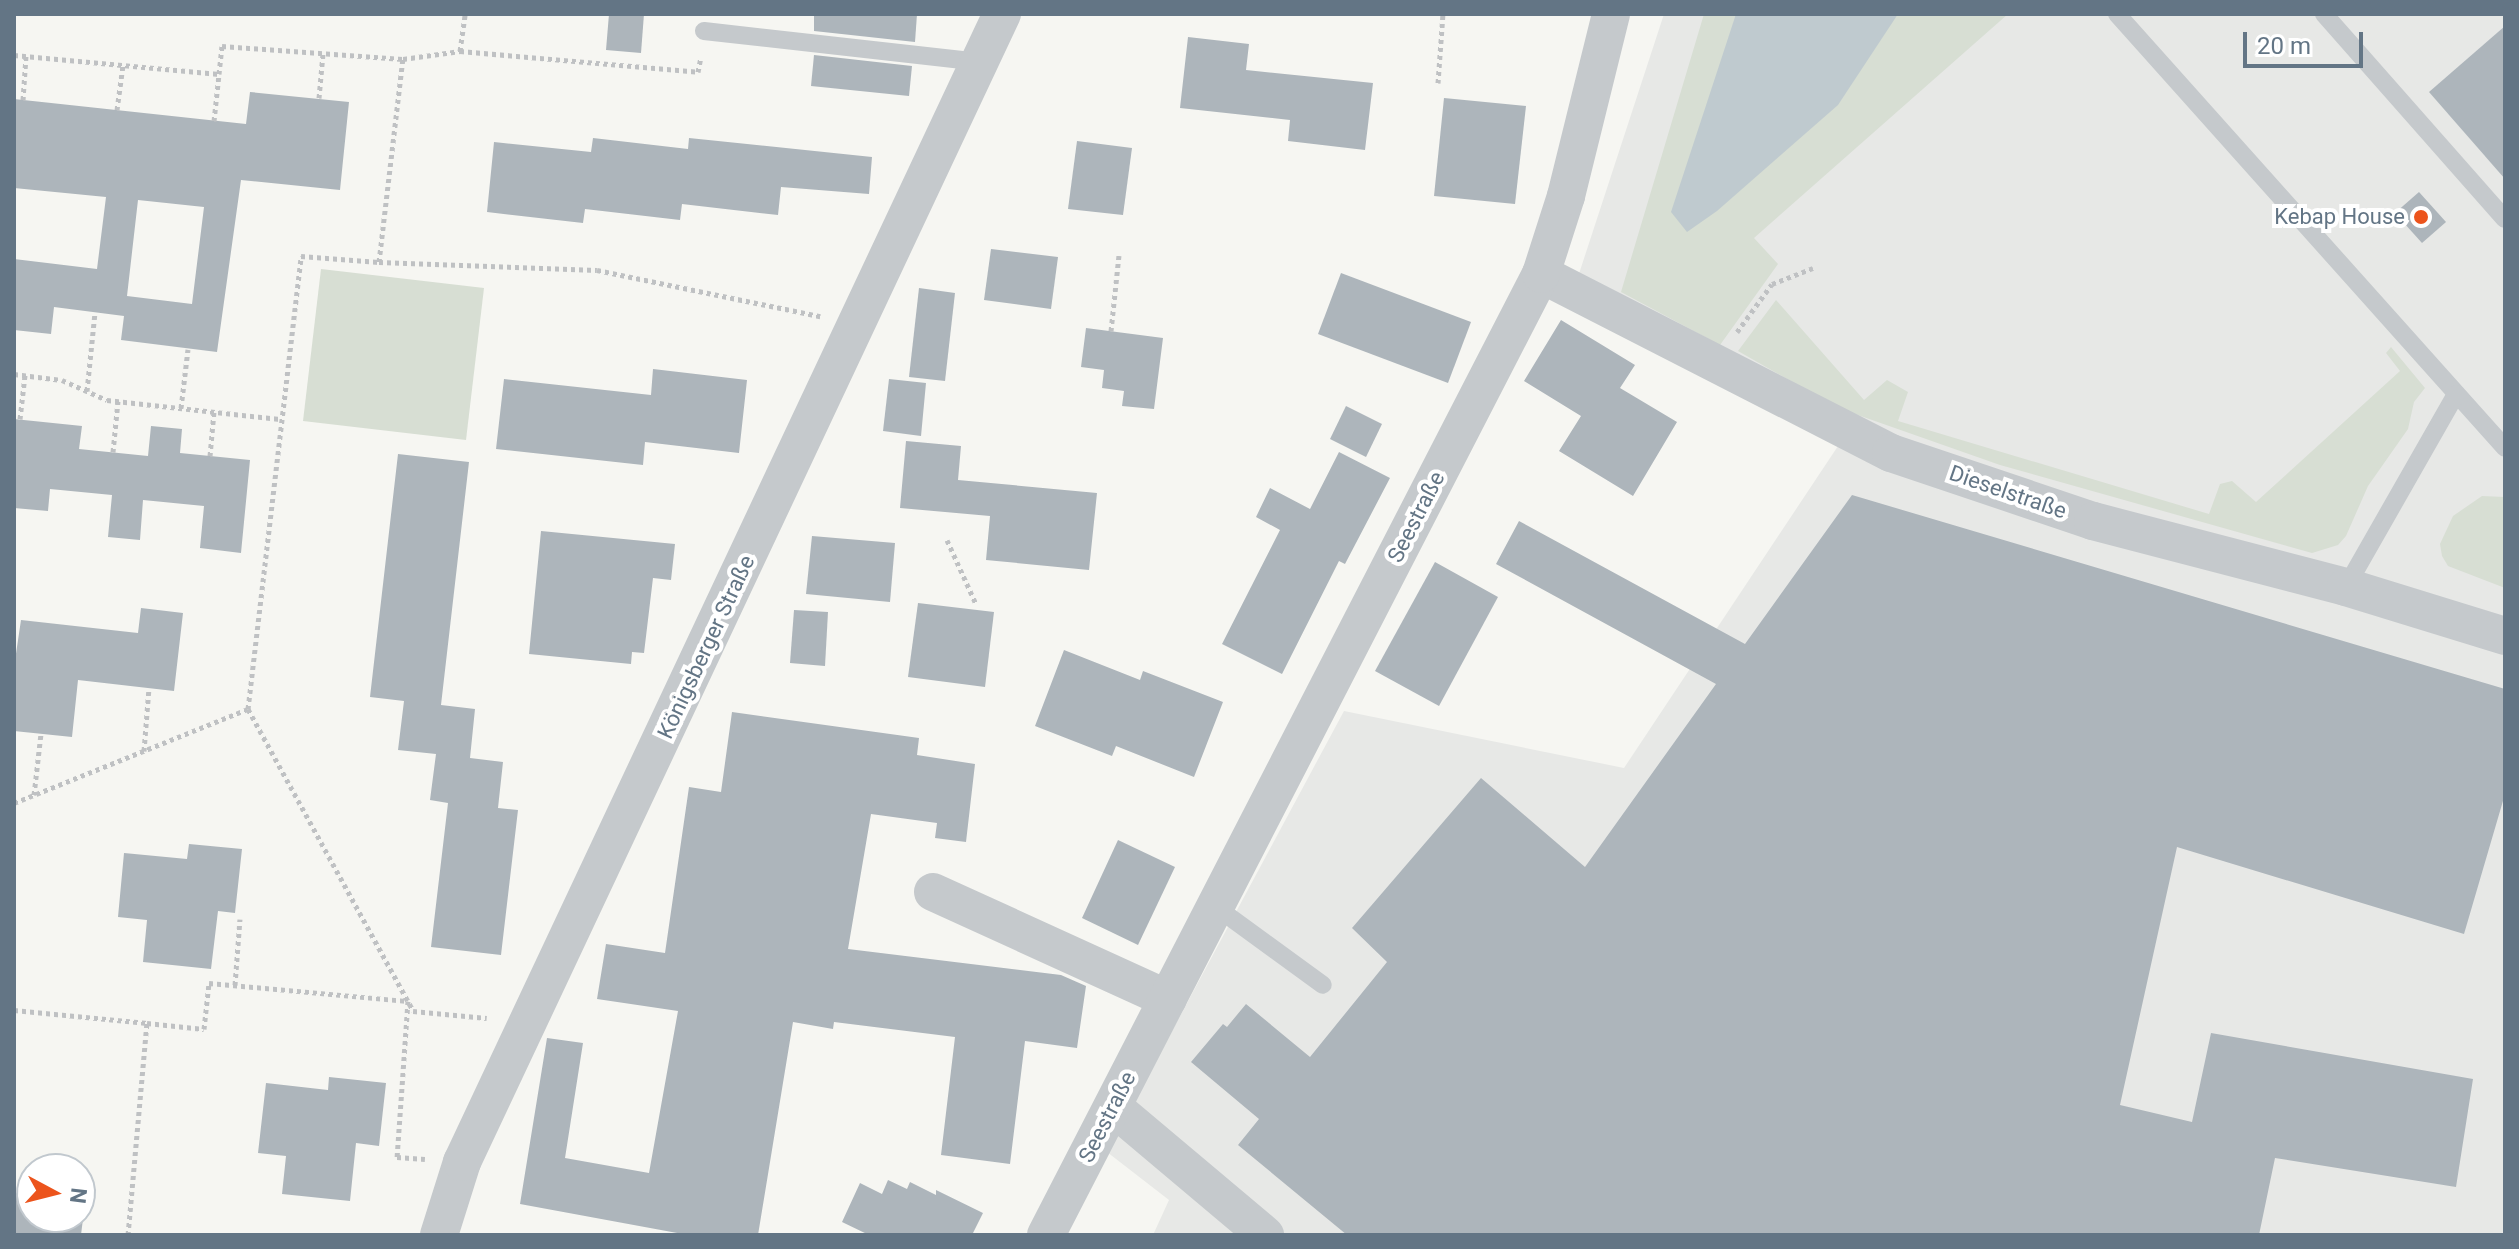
<!DOCTYPE html>
<html>
<head>
<meta charset="utf-8">
<style>
	body { margin:0 }
	#map { position:relative; width:2519px; height:1249px; overflow:hidden; background:#f6f6f2; font-family:Roboto,sans-serif }
	div>[style] { position:absolute }
	.built>* { inset:0; background:#e7e8e6 }
	.green>* { inset:0; background:#d7ded3 }
	.water>* { inset:0; background:#bfcacf }
	.building>* { inset:0; background:#adb5bb }
	.path>* { height:5px; margin-top:-2.5px; transform-origin:0; background:repeating-linear-gradient(90deg,#bfc1c3 0 4px,transparent 0 8px) }
	.service>* { height:18px; margin:-9px; padding:0 9px; transform-origin:9px; border-radius:9px; background:#c5c9cc }
	.minor>* { height:38px; margin:-19px; padding:0 19px; transform-origin:19px; border-radius:19px; background:#c5c9cc }
	.dots>* { width:22px; height:22px; translate:-50% -50%; box-sizing:border-box; border:4px solid #fff; border-radius:50% }
	span { translate:-50% -50%; white-space:nowrap; text-align:center; line-height:1.15; -webkit-text-stroke:8px #fff; paint-order:stroke }
	.poi-label { font-size:22px; color:#637585 }
	.right { translate:-100% -50%; text-align:right }
	.street-label { font-size:22px; color:#637585 }
	.frame { position:absolute; inset:0; border:16px solid #637585; pointer-events:none }
	.north { position:absolute; left:16px; top:1153px; width:80px; height:80px; box-sizing:border-box; background:#fff; border:2px solid #c1c8ce; border-radius:50%; rotate:97deg; font-size:22px; font-weight:700; line-height:32px; text-align:center; color:#637585 }
	.north::after { content:''; display:block; margin:auto; width:28px; height:36px; background:#ec541c; clip-path:polygon(50% 0,100% 100%,50% 72%,0 100%) }
	.scale { position:absolute; left:2243px; top:32px; width:120px; height:36px; box-sizing:border-box; border:4px solid #637585; border-top:0; padding-left:10px; font-size:24px; line-height:28px; white-space:nowrap; color:#637585; -webkit-text-stroke:6px #fff; paint-order:stroke }
</style>
</head>
<body>
<div id="map">
	<div class="built">
		<i style="clip-path:polygon(1664px 14px,2505px 14px,2505px 1235px,1153px 1235px,1169px 1200px,1107px 1152px,1344px 711px,1624px 768px,1842px 440px,1574px 289px)"></i>
	</div>
	<div class="green">
		<i style="clip-path:polygon(1704px 14px,2008px 14px,1754px 238px,1778px 264px,1720px 345px,1621px 292px)"></i>
		<i style="clip-path:polygon(321px 269px,484px 288px,466px 440px,303px 421px)"></i>
		<i style="clip-path:polygon(1776px 300px,1864px 400px,1887px 380px,1908px 392px,1898px 421px,2209px 514px,2220px 484px,2232px 481px,2256px 502px,2400px 371px,2386px 353px,2391px 347px,2425px 388px,2414px 402px,2408px 429px,2368px 486px,2346px 536px,2338px 545px,2312px 553px,2000px 465px,1838px 408px,1738px 351px)"></i>
		<i style="clip-path:polygon(2482px 496px,2505px 497px,2505px 588px,2448px 566px,2442px 556px,2440px 544px,2453px 516px)"></i>
	</div>
	<div class="water">
		<i style="clip-path:polygon(1736px 14px,1898px 14px,1838px 105px,1717px 211px,1687px 232px,1671px 212px)"></i>
	</div>
	<div class="building">
		<i style="clip-path:polygon(609px 14px,644px 14px,641px 53px,606px 50px)"></i>
		<i style="clip-path:polygon(814px 14px,917px 14px,915px 42px,814px 31px)"></i>
		<i style="clip-path:polygon(2505px 26px,2505px 179px,2429px 92px)"></i>
		<i style="clip-path:polygon(1188px 37px,1249px 44px,1246px 70px,1373px 83px,1365px 150px,1288px 141px,1290px 120px,1180px 108px)"></i>
		<i style="clip-path:polygon(814px 55px,912px 66px,909px 96px,811px 86px)"></i>
		<i style="clip-path:polygon(evenodd,250px 92px,349px 102px,340px 190px,241px 180px,217px 352px,121px 340px,124px 316px,54px 307px,51px 334px,14px 330px,14px 259px,97px 269px,106px 197px,14px 188px,14px 99px,246px 124px,250px 92px,138px 200px,204px 207px,192px 304px,127px 296px,138px 200px)"></i>
		<i style="clip-path:polygon(1444px 98px,1526px 106px,1515px 204px,1434px 196px)"></i>
		<i style="clip-path:polygon(593px 138px,688px 149px,689px 138px,872px 157px,869px 194px,781px 187px,778px 215px,682px 204px,680px 220px,585px 209px,583px 223px,487px 212px,494px 142px,591px 152px)"></i>
		<i style="clip-path:polygon(1077px 141px,1132px 148px,1123px 215px,1068px 209px)"></i>
		<i style="clip-path:polygon(2419px 192px,2446px 222px,2422px 243px,2395px 213px)"></i>
		<i style="clip-path:polygon(991px 249px,1058px 257px,1051px 309px,984px 300px)"></i>
		<i style="clip-path:polygon(1341px 273px,1471px 322px,1448px 383px,1318px 334px)"></i>
		<i style="clip-path:polygon(919px 288px,955px 293px,945px 381px,909px 377px)"></i>
		<i style="clip-path:polygon(1561px 320px,1635px 365px,1620px 388px,1677px 422px,1633px 496px,1559px 451px,1581px 416px,1524px 381px)"></i>
		<i style="clip-path:polygon(1086px 328px,1163px 338px,1154px 409px,1122px 406px,1124px 391px,1102px 388px,1104px 370px,1081px 367px)"></i>
		<i style="clip-path:polygon(653px 369px,747px 380px,739px 453px,645px 442px,643px 465px,496px 449px,504px 379px,651px 395px)"></i>
		<i style="clip-path:polygon(889px 379px,926px 383px,921px 436px,883px 431px)"></i>
		<i style="clip-path:polygon(1346px 406px,1382px 424px,1366px 457px,1330px 439px)"></i>
		<i style="clip-path:polygon(14px 419px,82px 426px,79px 449px,148px 456px,151px 426px,182px 429px,180px 453px,250px 460px,241px 553px,200px 548px,204px 506px,143px 500px,140px 540px,108px 537px,112px 495px,50px 489px,48px 511px,14px 508px)"></i>
		<i style="clip-path:polygon(906px 441px,961px 446px,958px 480px,1097px 493px,1089px 570px,986px 560px,990px 516px,900px 508px)"></i>
		<i style="clip-path:polygon(1339px 452px,1390px 478px,1345px 564px,1339px 561px,1282px 674px,1222px 644px,1280px 530px,1256px 517px,1270px 488px,1310px 509px)"></i>
		<i style="clip-path:polygon(398px 454px,469px 462px,441px 705px,475px 709px,470px 758px,503px 762px,498px 808px,518px 810px,501px 955px,431px 947px,448px 803px,430px 800px,436px 754px,398px 750px,404px 701px,370px 697px)"></i>
		<i style="clip-path:polygon(1852px 495px,2505px 689px,2505px 794px,2464px 934px,2177px 847px,2120px 1105px,2192px 1122px,2211px 1033px,2473px 1079px,2456px 1187px,2275px 1158px,2259px 1235px,1347px 1235px,1238px 1145px,1259px 1119px,1191px 1062px,1223px 1024px,1227px 1027px,1246px 1004px,1310px 1057px,1387px 962px,1352px 928px,1481px 778px,1585px 867px,1716px 684px,1496px 564px,1519px 521px,1745px 644px)"></i>
		<i style="clip-path:polygon(541px 531px,675px 544px,671px 580px,653px 578px,644px 653px,632px 652px,631px 664px,529px 654px)"></i>
		<i style="clip-path:polygon(812px 536px,895px 543px,890px 602px,806px 594px)"></i>
		<i style="clip-path:polygon(1435px 562px,1498px 597px,1439px 706px,1375px 671px)"></i>
		<i style="clip-path:polygon(918px 603px,994px 612px,985px 687px,908px 677px)"></i>
		<i style="clip-path:polygon(141px 608px,183px 613px,174px 691px,78px 680px,72px 737px,14px 731px,14px 667px,21px 620px,138px 633px)"></i>
		<i style="clip-path:polygon(794px 610px,828px 612px,825px 666px,790px 663px)"></i>
		<i style="clip-path:polygon(1064px 650px,1140px 680px,1143px 671px,1223px 702px,1194px 777px,1116px 746px,1112px 756px,1035px 726px)"></i>
		<i style="clip-path:polygon(732px 712px,919px 738px,917px 755px,975px 764px,966px 842px,935px 838px,937px 823px,871px 814px,848px 949px,1061px 975px,1086px 986px,1077px 1048px,1025px 1041px,1010px 1164px,941px 1155px,955px 1037px,834px 1022px,833px 1029px,793px 1022px,758px 1235px,688px 1235px,520px 1204px,547px 1038px,583px 1043px,565px 1158px,649px 1173px,678px 1011px,597px 999px,606px 944px,665px 953px,689px 787px,721px 792px)"></i>
		<i style="clip-path:polygon(1118px 840px,1175px 867px,1138px 945px,1082px 918px)"></i>
		<i style="clip-path:polygon(189px 844px,242px 849px,235px 913px,218px 911px,211px 969px,143px 962px,147px 920px,118px 917px,124px 853px,187px 859px)"></i>
		<i style="clip-path:polygon(329px 1077px,386px 1083px,379px 1146px,356px 1143px,350px 1201px,282px 1194px,286px 1156px,258px 1153px,266px 1083px,328px 1090px)"></i>
		<i style="clip-path:polygon(32px 1180px,32px 1217px,80px 1217px,80px 1185px,87px 1186px,81px 1235px,14px 1235px,14px 1193px,30px 1195px)"></i>
		<i style="clip-path:polygon(888px 1180px,907px 1189px,910px 1182px,936px 1195px,936px 1190px,983px 1213px,972px 1235px,869px 1235px,842px 1222px,860px 1183px,882px 1194px)"></i>
	</div>
	<div class="path">
		<i style="left:460px;top:51px;width:239px;rotate:5deg"></i>
		<i style="left:698px;top:72px;width:15px;rotate:-79deg"></i>
		<i style="left:14px;top:55px;width:206px;rotate:5.3deg"></i>
		<i style="left:219px;top:74px;width:28px;rotate:-84deg"></i>
		<i style="left:222px;top:46px;width:181px;rotate:4.1deg"></i>
		<i style="left:1438px;top:83px;width:69px;rotate:-85.9deg"></i>
		<i style="left:319px;top:98px;width:45px;rotate:-84.9deg"></i>
		<i style="left:23px;top:100px;width:44px;rotate:-86.1deg"></i>
		<i style="left:117px;top:110px;width:45px;rotate:-82.4deg"></i>
		<i style="left:214px;top:121px;width:47px;rotate:-83.9deg"></i>
		<i style="left:379px;top:262px;width:218px;rotate:2.1deg"></i>
		<i style="left:597px;top:270px;width:228px;rotate:11.7deg"></i>
		<i style="left:1111px;top:331px;width:76px;rotate:-84deg"></i>
		<i style="left:1737px;top:332px;width:59px;rotate:-53.9deg"></i>
		<i style="left:1772px;top:284px;width:44px;rotate:-21.3deg"></i>
		<i style="left:14px;top:374px;width:48px;rotate:7.1deg"></i>
		<i style="left:62px;top:380px;width:49px;rotate:24deg"></i>
		<i style="left:107px;top:400px;width:174px;rotate:6.3deg"></i>
		<i style="left:87px;top:391px;width:79px;rotate:-84.2deg"></i>
		<i style="left:181px;top:408px;width:59px;rotate:-83.2deg"></i>
		<i style="left:20px;top:419px;width:44px;rotate:-83.5deg"></i>
		<i style="left:113px;top:452px;width:51px;rotate:-84.4deg"></i>
		<i style="left:210px;top:456px;width:45px;rotate:-84.9deg"></i>
		<i style="left:947px;top:540px;width:70px;rotate:65.6deg"></i>
		<i style="left:248px;top:709px;width:456px;rotate:-83.3deg"></i>
		<i style="left:301px;top:256px;width:78px;rotate:4.4deg"></i>
		<i style="left:379px;top:262px;width:204px;rotate:-83.3deg"></i>
		<i style="left:403px;top:59px;width:58px;rotate:-8deg"></i>
		<i style="left:460px;top:51px;width:37px;rotate:-82deg"></i>
		<i style="left:144px;top:751px;width:63px;rotate:-85.5deg"></i>
		<i style="left:34px;top:795px;width:61px;rotate:-83.5deg"></i>
		<i style="left:14px;top:803px;width:252px;rotate:-21.9deg"></i>
		<i style="left:248px;top:709px;width:344px;rotate:61.3deg"></i>
		<i style="left:413px;top:1011px;width:74px;rotate:5.4deg"></i>
		<i style="left:235px;top:985px;width:66px;rotate:-85.7deg"></i>
		<i style="left:14px;top:1010px;width:134px;rotate:5.6deg"></i>
		<i style="left:128px;top:1235px;width:213px;rotate:-84.9deg"></i>
		<i style="left:147px;top:1023px;width:57px;rotate:6deg"></i>
		<i style="left:204px;top:1029px;width:46px;rotate:-83.8deg"></i>
		<i style="left:209px;top:983px;width:200px;rotate:5.2deg"></i>
		<i style="left:408px;top:1001px;width:156px;rotate:94deg"></i>
		<i style="left:397px;top:1157px;width:28px;rotate:4deg"></i>
	</div>
	<div class="service">
		<i style="left:2117px;top:14px;width:582px;rotate:48.2deg"></i>
		<i style="left:2324px;top:14px;width:273px;rotate:48.6deg"></i>
		<i style="left:704px;top:31px;width:280px;rotate:6.4deg"></i>
		<i style="left:2346px;top:587px;width:222px;rotate:-60.3deg"></i>
		<i style="left:1216px;top:907px;width:132px;rotate:36.1deg"></i>
	</div>
	<div class="minor">
		<i style="left:1541px;top:274px;width:393px;rotate:27.1deg"></i>
		<i style="left:1891px;top:453px;width:213px;rotate:18.6deg"></i>
		<i style="left:2093px;top:521px;width:261px;rotate:14.6deg"></i>
		<i style="left:2346px;top:587px;width:166px;rotate:17.1deg"></i>
		<i style="left:933px;top:892px;width:258px;rotate:24.5deg"></i>
		<i style="left:1113px;top:1107px;width:199px;rotate:40.1deg"></i>
		<i style="left:439px;top:1235px;width:77px;rotate:-72.5deg"></i>
		<i style="left:462px;top:1162px;width:1269px;rotate:-64.81deg"></i>
		<i style="left:1046px;top:1235px;width:1081px;rotate:-62.75deg"></i>
		<i style="left:1541px;top:274px;width:82px;rotate:-72.2deg"></i>
		<i style="left:1566px;top:196px;width:187px;rotate:-76.1deg"></i>
	</div>
	<div class="dots">
		<i style="left:2421px;top:217px;background:#ec541c"></i>
	</div>
	<div class="poi-label">
		<span class="right" style="left:2405px;top:217px">Kebap House</span>
	</div>
	<div class="street-label">
		<span style="left:2008px;top:492px;rotate:19deg">Dieselstraße</span>
		<span style="left:1416px;top:517px;rotate:-63deg">Seestraße</span>
		<span style="left:706px;top:647px;rotate:-65deg">Königsberger Straße</span>
		<span style="left:1107px;top:1117px;rotate:-63deg">Seestraße</span>
	</div>
	<div class="frame"></div>
	<div class="north">N</div>
	<div class="scale">20 m</div>
</div>
</body>
</html>
